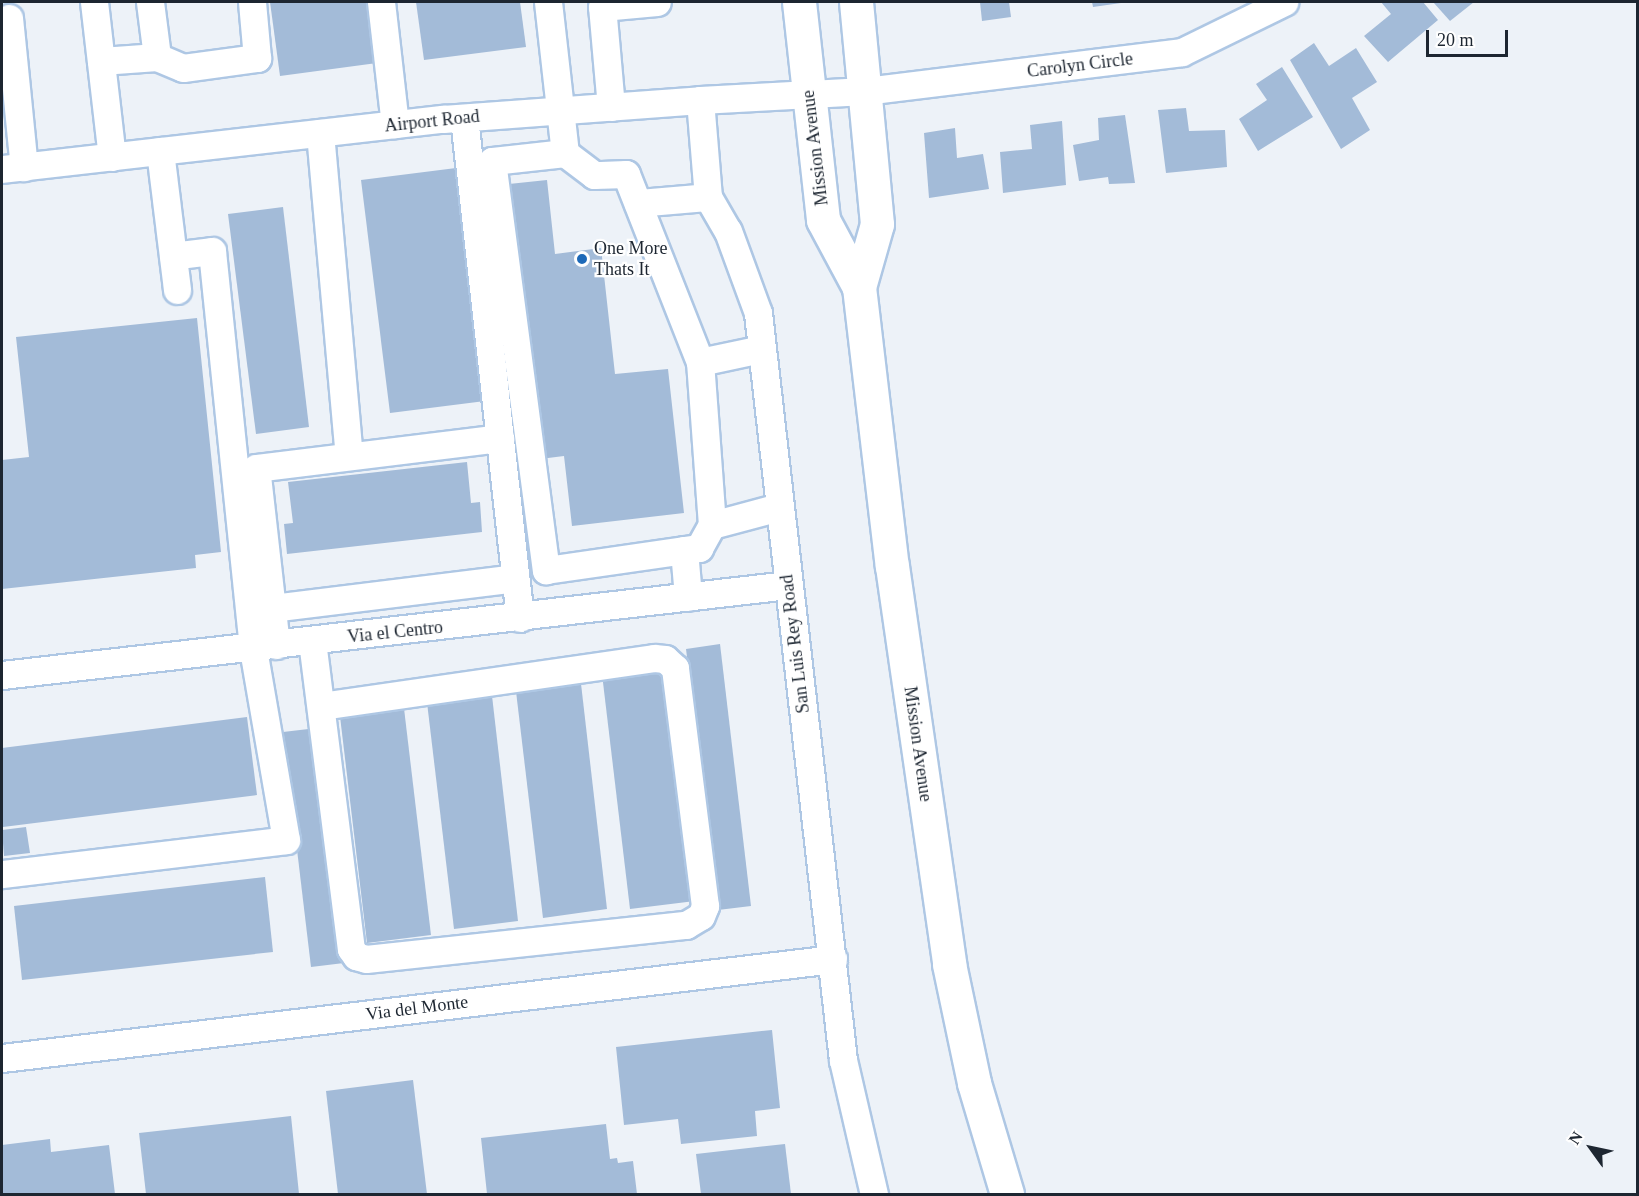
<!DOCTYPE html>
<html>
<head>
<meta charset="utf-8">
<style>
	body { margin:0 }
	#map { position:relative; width:1639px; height:1196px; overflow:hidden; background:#edf2f8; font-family:"Times New Roman",serif }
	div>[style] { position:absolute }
	.building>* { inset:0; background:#a3bbd8 }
	.roads { filter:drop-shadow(2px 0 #aec7e4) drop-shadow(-2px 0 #aec7e4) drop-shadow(0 2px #aec7e4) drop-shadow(0 -2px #aec7e4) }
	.minor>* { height:27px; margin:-13.5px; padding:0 13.5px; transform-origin:13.5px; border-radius:13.5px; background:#fff }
	.major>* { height:33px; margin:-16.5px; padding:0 16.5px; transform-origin:16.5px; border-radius:16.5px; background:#fff }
	.dots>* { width:16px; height:16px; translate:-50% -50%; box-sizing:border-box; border:3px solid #fff; border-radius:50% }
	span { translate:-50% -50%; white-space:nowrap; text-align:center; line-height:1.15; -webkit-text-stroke:4.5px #fff; paint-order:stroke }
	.street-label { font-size:18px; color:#1d2631 }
	.poi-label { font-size:18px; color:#1d2631 }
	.left { translate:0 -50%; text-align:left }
	.frame { position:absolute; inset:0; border:3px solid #1d2631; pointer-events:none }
	.north { position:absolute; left:1561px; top:1118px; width:60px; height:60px; -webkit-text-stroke:4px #fff; paint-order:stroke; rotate:303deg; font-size:16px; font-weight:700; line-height:24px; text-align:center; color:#1d2631 }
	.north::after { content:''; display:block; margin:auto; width:21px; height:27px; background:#1d2631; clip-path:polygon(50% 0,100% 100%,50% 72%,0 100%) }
	.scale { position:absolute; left:1426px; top:30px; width:82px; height:27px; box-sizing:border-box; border:3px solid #1d2631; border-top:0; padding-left:8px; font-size:18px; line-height:21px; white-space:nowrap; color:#1d2631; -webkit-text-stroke:4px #fff; paint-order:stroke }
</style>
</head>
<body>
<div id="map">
	<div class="building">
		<i style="clip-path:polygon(270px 2px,369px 2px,377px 63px,280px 76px)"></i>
		<i style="clip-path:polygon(416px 2px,520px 2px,526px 47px,424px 60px)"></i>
		<i style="clip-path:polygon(980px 2px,1009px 2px,1011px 17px,982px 21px)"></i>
		<i style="clip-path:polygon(1092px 2px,1120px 2px,1121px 3px,1093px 7px)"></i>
		<i style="clip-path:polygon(1381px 2px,1423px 2px,1438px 20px,1388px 62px,1364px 36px,1391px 14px)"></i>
		<i style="clip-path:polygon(1433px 2px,1474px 2px,1450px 21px)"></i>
		<i style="clip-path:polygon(1314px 43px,1329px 66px,1356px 48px,1377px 82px,1352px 98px,1370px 130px,1341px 149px,1290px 60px)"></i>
		<i style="clip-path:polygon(1282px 67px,1313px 117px,1258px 151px,1239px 119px,1267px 100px,1256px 84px)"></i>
		<i style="clip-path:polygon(1186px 108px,1189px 131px,1225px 130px,1227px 167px,1166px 173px,1158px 110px)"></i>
		<i style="clip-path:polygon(1125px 115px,1135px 183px,1109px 184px,1108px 177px,1079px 181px,1073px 145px,1099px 140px,1098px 118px)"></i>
		<i style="clip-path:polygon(1062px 121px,1066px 185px,1003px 193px,1000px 152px,1032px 149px,1030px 125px)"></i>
		<i style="clip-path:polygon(955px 128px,957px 158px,983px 154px,989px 189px,929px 198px,924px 133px)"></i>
		<i style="clip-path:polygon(464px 167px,493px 400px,390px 413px,361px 180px)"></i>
		<i style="clip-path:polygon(547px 180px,555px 254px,601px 248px,615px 374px,668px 369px,684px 513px,572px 526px,564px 456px,540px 459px,509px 184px)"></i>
		<i style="clip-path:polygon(283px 207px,309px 427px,256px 434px,228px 214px)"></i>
		<i style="clip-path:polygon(197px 318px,221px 552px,195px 555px,196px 568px,2px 589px,2px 460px,29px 457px,16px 337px)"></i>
		<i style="clip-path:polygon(467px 462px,471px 503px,480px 502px,482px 532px,287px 554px,284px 524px,293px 523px,288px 482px)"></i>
		<i style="clip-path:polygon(720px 644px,751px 906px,718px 910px,686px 649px)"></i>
		<i style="clip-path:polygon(667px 666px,695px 901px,630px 909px,602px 674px)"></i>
		<i style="clip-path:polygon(580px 675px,607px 909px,543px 918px,515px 683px)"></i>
		<i style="clip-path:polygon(491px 687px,518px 921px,454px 929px,426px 694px)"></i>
		<i style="clip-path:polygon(403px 700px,431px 935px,367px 943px,339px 708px)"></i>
		<i style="clip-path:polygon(247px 717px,257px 795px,3px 827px,2px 748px)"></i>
		<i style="clip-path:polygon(317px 728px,344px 963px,311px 967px,283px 732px)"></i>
		<i style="clip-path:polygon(26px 827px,30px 853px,4px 856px,2px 830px)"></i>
		<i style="clip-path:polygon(265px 877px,273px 952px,22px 980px,14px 906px)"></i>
		<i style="clip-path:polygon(772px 1030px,780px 1108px,755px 1111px,757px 1136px,681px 1144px,678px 1119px,624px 1125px,616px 1047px)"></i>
		<i style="clip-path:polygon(413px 1080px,427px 1194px,338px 1194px,326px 1091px)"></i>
		<i style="clip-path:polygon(291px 1116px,299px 1194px,146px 1194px,139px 1133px)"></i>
		<i style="clip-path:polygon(606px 1124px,610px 1159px,617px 1158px,618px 1163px,633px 1161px,637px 1194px,487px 1194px,481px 1138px)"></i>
		<i style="clip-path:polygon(50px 1139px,51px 1152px,109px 1145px,115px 1194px,2px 1194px,2px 1145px)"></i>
		<i style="clip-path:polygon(785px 1144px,791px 1194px,701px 1194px,696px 1154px)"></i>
	</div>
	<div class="roads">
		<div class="minor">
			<i style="left:94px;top:2px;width:156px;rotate:83.4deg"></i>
			<i style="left:150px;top:2px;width:55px;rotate:82.7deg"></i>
			<i style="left:157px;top:57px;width:28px;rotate:23deg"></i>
			<i style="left:183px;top:68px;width:75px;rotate:-7.7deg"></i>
			<i style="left:257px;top:58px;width:56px;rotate:-95.1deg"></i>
			<i style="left:381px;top:2px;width:123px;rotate:83.5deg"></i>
			<i style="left:548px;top:2px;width:152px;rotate:83.6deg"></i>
			<i style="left:9px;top:18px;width:150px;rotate:84.3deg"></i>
			<i style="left:101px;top:61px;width:56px;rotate:-4.1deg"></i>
			<i style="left:700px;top:100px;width:97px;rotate:85.3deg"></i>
			<i style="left:708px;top:197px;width:39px;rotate:60deg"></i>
			<i style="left:728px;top:231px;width:87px;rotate:69.9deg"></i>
			<i style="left:758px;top:313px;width:752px;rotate:83.51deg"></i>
			<i style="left:843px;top:1060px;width:138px;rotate:77deg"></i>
			<i style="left:611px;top:107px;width:100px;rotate:-95.1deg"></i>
			<i style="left:602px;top:7px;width:55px;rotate:-5.2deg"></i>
			<i style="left:464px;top:118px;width:503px;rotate:83.61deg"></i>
			<i style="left:320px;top:133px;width:324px;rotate:84.9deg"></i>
			<i style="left:160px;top:151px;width:140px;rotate:83deg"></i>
			<i style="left:2px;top:169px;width:444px;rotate:-6.5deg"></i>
			<i style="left:443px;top:119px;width:258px;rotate:-4.2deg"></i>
			<i style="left:700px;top:100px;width:165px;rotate:-3.1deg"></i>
			<i style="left:865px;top:91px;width:319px;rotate:-7deg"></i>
			<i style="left:1182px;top:52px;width:114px;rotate:-26.1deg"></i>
			<i style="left:638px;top:203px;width:70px;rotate:-4.9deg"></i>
			<i style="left:700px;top:362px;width:62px;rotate:-12deg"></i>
			<i style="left:712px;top:525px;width:163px;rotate:-94.2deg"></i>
			<i style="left:700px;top:362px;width:202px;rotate:-111.5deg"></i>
			<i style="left:626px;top:174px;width:32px;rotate:178deg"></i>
			<i style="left:594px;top:175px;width:36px;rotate:-143deg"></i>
			<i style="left:565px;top:153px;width:73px;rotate:173.7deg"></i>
			<i style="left:492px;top:161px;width:413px;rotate:82.5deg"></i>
			<i style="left:546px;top:570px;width:155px;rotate:-8.2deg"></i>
			<i style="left:699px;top:548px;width:26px;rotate:-61deg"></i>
			<i style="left:712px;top:525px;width:69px;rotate:-15deg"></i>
			<i style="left:684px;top:550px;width:47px;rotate:85.1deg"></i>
			<i style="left:272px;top:608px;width:245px;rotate:-7deg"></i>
			<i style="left:312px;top:641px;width:310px;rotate:82.8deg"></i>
			<i style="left:351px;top:949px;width:9px;rotate:54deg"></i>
			<i style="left:356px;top:956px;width:10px;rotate:17deg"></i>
			<i style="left:366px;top:959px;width:322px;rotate:-6.1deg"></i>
			<i style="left:686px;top:925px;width:17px;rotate:-31deg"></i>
			<i style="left:701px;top:916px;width:11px;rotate:-68deg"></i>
			<i style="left:705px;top:906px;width:240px;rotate:-97.2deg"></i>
			<i style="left:675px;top:668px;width:13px;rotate:-138deg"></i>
			<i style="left:665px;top:659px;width:11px;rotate:-175deg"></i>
			<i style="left:654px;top:658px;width:336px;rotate:171.8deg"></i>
			<i style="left:276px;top:645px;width:178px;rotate:-96.4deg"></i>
			<i style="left:256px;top:468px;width:246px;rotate:-7deg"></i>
			<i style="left:2px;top:675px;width:791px;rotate:-6.53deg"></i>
			<i style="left:2px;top:874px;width:286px;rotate:-6.8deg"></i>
			<i style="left:286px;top:840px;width:195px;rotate:-99.8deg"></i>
			<i style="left:253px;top:648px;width:399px;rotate:-95.9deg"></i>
			<i style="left:212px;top:251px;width:39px;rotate:173deg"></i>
			<i style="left:2px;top:1058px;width:837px;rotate:-6.79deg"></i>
		</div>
		<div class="major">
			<i style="left:799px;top:2px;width:219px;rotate:83.7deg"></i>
			<i style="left:823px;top:220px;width:76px;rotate:61.8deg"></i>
			<i style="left:859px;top:287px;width:281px;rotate:83.3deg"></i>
			<i style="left:892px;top:566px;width:402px;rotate:81.8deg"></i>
			<i style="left:949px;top:964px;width:122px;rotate:78.1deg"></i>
			<i style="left:974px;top:1083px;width:116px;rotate:73.4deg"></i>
			<i style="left:856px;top:2px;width:223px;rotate:84.6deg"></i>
			<i style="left:877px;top:224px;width:66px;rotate:105.9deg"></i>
		</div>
	</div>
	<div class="dots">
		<i style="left:582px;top:259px;background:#1d69b8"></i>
	</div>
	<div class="street-label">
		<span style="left:1080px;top:65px;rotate:-7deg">Carolyn Circle</span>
		<span style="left:432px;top:121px;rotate:-6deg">Airport Road</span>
		<span style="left:815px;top:148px;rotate:-97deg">Mission Avenue</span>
		<span style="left:395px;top:632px;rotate:-6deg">Via el Centro</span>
		<span style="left:795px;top:644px;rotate:-97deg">San Luis Rey Road</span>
		<span style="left:918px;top:744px;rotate:82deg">Mission Avenue</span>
		<span style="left:417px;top:1008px;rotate:-7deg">Via del Monte</span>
	</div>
	<div class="poi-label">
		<span class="left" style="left:594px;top:259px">One More<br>Thats It</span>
	</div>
	<div class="frame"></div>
	<div class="north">N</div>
	<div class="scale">20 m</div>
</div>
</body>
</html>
